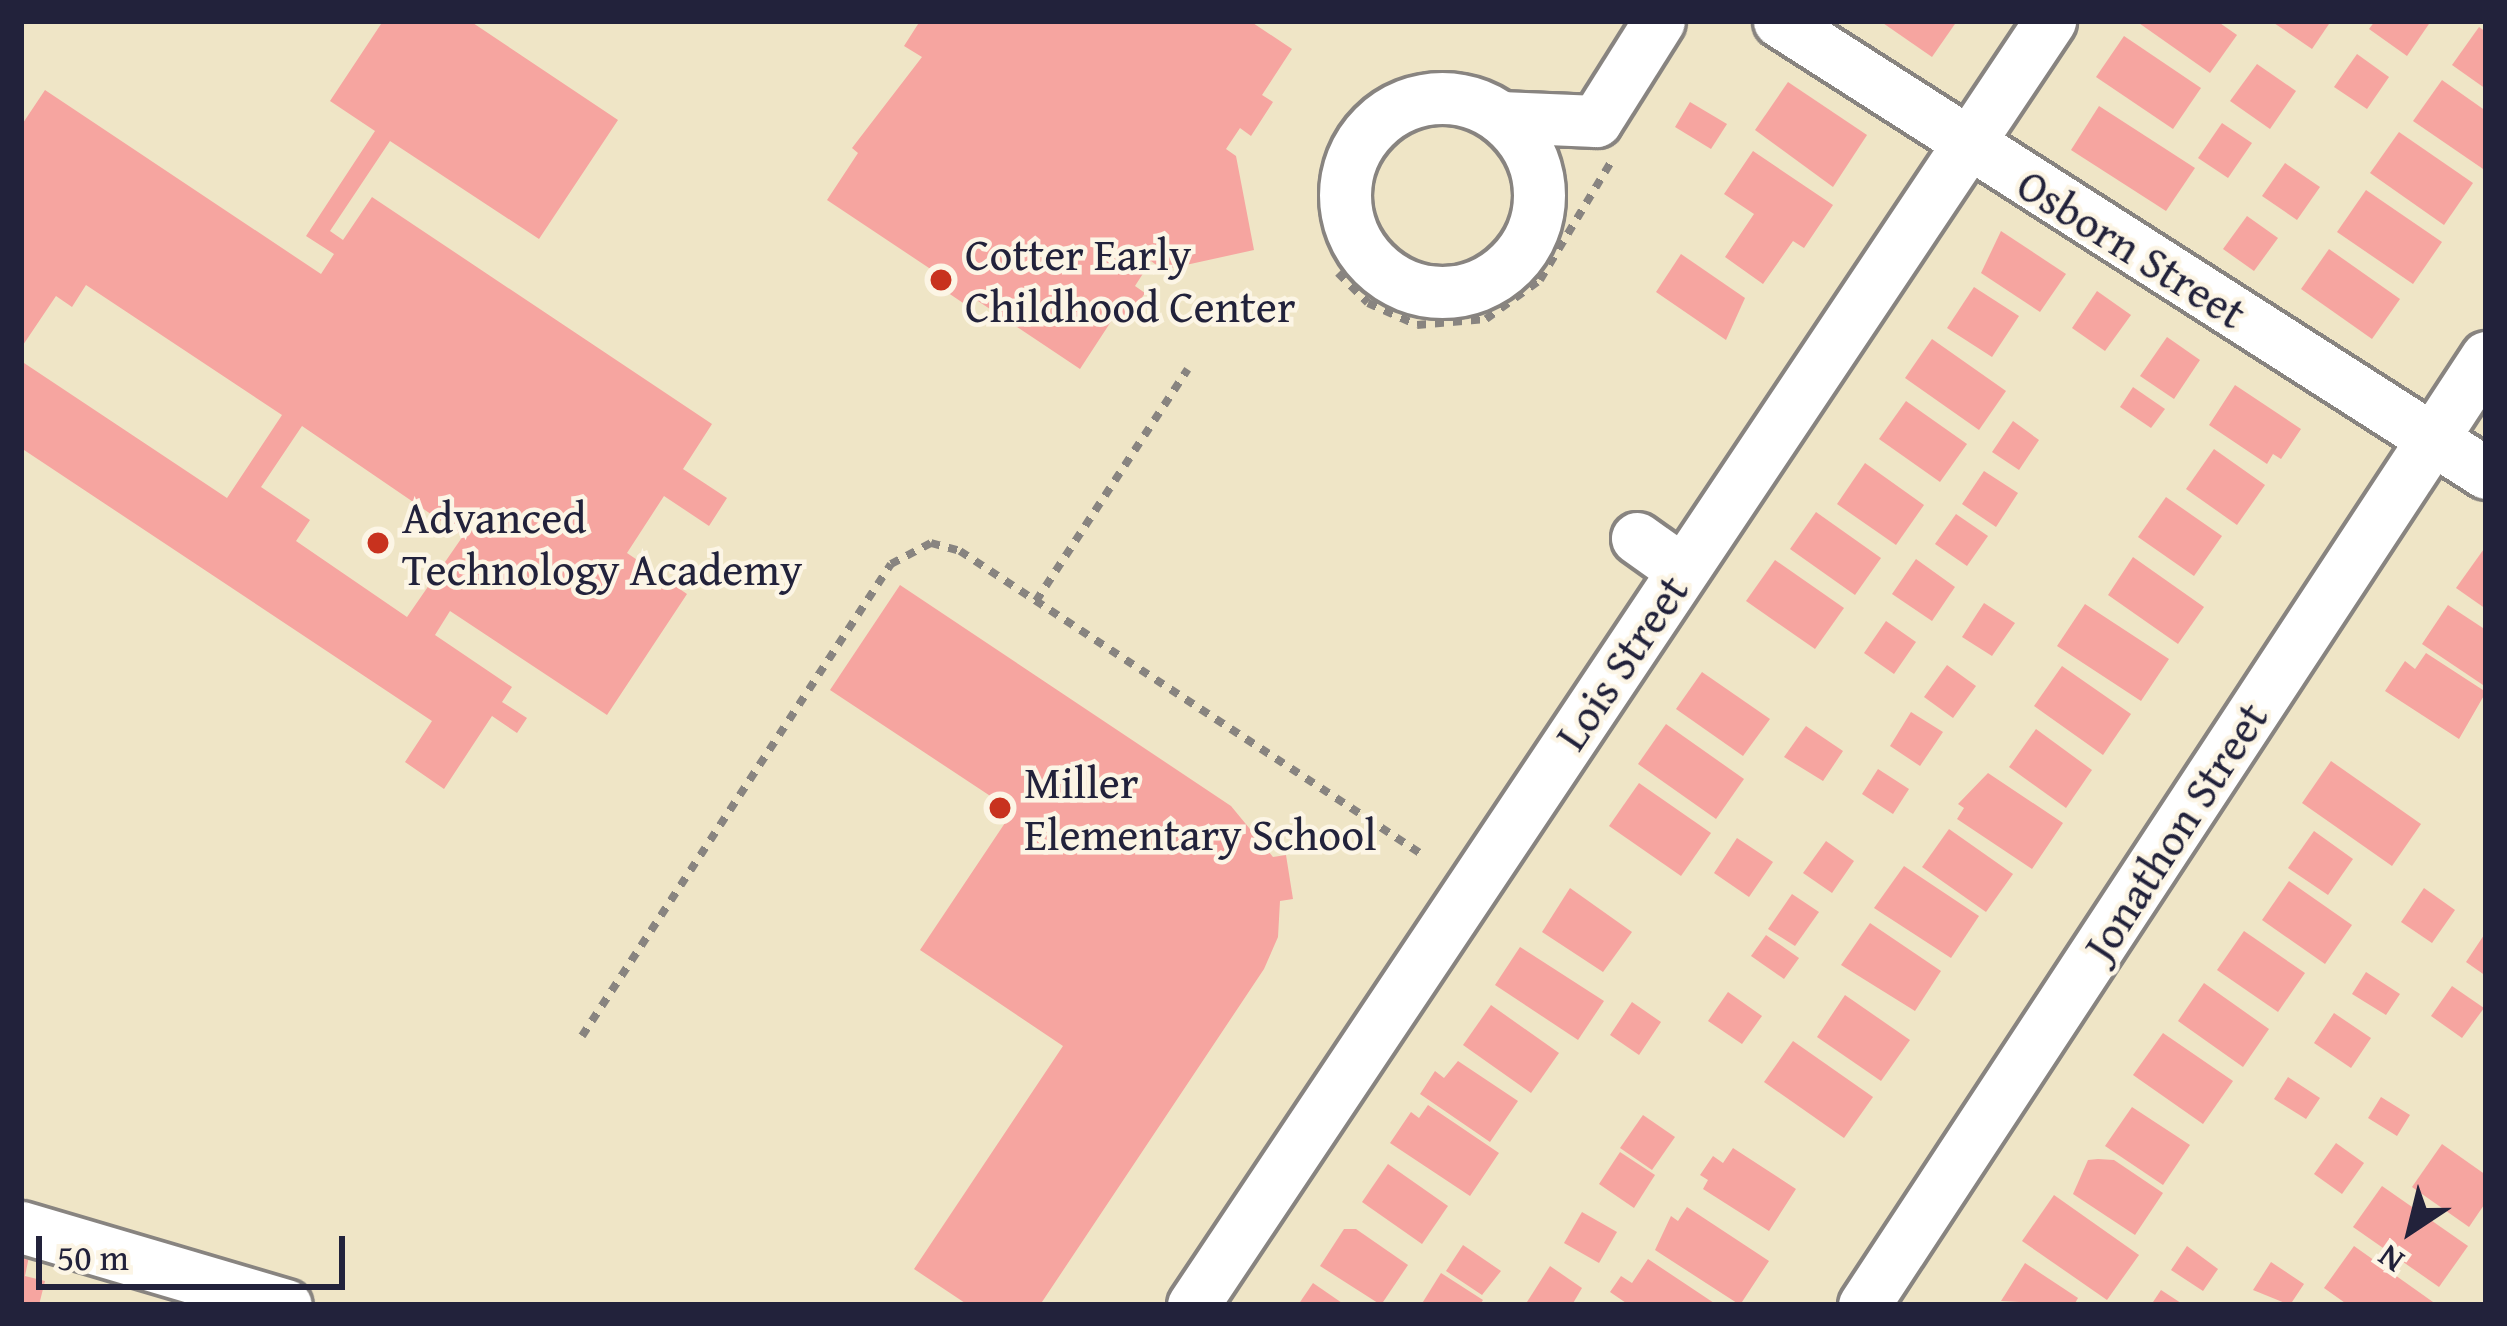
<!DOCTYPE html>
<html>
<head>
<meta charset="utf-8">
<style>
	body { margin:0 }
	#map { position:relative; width:2507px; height:1326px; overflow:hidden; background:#efe5c6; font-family:"Gentium Book Plus",serif }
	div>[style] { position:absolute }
	.building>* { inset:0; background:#f6a5a0 }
	.path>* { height:8px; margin-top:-4px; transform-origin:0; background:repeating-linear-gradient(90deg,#888480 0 9px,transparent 0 18px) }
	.roads { filter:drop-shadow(3px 0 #888480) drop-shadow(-3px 0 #888480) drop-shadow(0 3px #888480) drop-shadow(0 -3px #888480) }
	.minor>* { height:51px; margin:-25.5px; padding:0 25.5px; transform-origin:25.5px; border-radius:25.5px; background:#fff }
	.minor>.ring { margin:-25.5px; padding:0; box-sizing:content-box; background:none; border:51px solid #fff; border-radius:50% }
	.dots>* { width:33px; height:33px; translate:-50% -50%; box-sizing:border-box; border:6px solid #fcf5e5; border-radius:50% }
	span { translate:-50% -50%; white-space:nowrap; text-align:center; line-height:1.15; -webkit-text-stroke:9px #fcf5e5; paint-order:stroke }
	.street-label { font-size:45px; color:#22223b }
	.poi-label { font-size:45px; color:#22223b }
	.left { translate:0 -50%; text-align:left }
	.frame { position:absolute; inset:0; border:24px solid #22223b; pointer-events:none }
	.north { position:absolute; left:2351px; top:1170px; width:120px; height:120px; -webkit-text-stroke:9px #fcf5e5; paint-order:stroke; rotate:215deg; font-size:33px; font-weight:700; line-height:48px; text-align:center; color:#22223b }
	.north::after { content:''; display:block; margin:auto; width:42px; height:54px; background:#22223b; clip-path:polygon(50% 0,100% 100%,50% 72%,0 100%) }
	.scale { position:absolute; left:36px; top:1236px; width:309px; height:54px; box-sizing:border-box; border:6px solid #22223b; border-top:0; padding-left:15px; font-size:36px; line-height:42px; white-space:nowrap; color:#22223b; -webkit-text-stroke:9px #fcf5e5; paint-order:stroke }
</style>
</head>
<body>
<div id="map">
	<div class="building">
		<i style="clip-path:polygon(evenodd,383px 21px,470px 21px,618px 120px,539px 239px,390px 141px,330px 231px,343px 240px,372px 197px,712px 424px,683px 469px,727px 498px,709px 526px,664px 496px,627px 553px,687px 594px,607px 715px,450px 611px,435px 635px,512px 687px,502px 702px,527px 718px,517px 733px,492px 716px,444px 789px,405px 762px,432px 721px,21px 448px,21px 361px,227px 498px,282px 415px,86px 285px,72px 307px,56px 296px,21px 348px,21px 126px,45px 90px,321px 274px,334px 254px,306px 236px,375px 131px,330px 101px,383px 21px,302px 426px,463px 536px,407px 617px,296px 541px,310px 520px,261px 487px,302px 426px)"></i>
		<i style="clip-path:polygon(920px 21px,1250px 21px,1292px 49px,1262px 95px,1273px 102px,1251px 136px,1240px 128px,1226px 149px,1236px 156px,1254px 250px,1163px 270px,1151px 261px,1135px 286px,1145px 293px,1123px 326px,1112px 320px,1080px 369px,975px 299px,969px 307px,935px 284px,941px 276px,827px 200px,858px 153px,852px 148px,922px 57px,904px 46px)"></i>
		<i style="clip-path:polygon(1880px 21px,1957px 21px,1932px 57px)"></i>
		<i style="clip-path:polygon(2136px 21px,2217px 21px,2237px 35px,2210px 73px)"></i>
		<i style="clip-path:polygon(2271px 21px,2331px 21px,2312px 49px)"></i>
		<i style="clip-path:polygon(2375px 21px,2431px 21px,2407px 56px,2369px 29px)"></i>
		<i style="clip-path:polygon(2479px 27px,2486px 32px,2486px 89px,2452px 65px)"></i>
		<i style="clip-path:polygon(2124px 36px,2201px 88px,2173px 129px,2096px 77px)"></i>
		<i style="clip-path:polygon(2357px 54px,2389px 77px,2367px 109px,2334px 87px)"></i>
		<i style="clip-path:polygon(2257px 64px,2296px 91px,2270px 129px,2230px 101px)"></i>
		<i style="clip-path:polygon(2442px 80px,2486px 111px,2486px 171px,2413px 121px)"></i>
		<i style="clip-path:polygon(1788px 82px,1867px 135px,1833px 187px,1755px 130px)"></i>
		<i style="clip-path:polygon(1690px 102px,1727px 124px,1711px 149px,1675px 127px)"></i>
		<i style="clip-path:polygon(2099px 106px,2195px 168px,2166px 211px,2071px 150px)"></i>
		<i style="clip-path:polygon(2222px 123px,2252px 143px,2228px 178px,2198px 158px)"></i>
		<i style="clip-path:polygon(2399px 132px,2473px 183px,2444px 225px,2370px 173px)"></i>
		<i style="clip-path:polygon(1753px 151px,1833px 205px,1804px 248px,1793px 241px,1763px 284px,1725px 257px,1754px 214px,1724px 194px)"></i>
		<i style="clip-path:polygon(2285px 163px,2320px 187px,2297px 220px,2262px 196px)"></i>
		<i style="clip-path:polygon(2366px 190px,2442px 242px,2413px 284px,2337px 232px)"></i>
		<i style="clip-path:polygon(2247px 216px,2278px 238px,2254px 271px,2223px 249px)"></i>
		<i style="clip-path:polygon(2001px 231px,2066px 274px,2040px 312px,1981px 273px)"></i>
		<i style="clip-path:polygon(2329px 249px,2400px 299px,2372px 339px,2301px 289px)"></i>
		<i style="clip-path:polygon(1681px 254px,1745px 298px,1726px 340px,1656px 292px)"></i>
		<i style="clip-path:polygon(1974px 287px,2019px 316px,1992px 357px,1947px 328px)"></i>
		<i style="clip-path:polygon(2097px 291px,2131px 315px,2105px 351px,2072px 328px)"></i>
		<i style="clip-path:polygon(2167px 337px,2200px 360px,2174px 399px,2140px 376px)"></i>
		<i style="clip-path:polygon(1932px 339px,2006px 391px,1979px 430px,1905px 378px)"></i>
		<i style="clip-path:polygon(2235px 385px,2301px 429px,2281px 459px,2273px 454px,2267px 464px,2209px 425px)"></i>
		<i style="clip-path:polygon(2133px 387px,2165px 409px,2151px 428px,2120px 407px)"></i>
		<i style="clip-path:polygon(1906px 401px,1967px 444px,1940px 482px,1879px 439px)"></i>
		<i style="clip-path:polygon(2013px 421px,2039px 440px,2019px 470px,1992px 452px)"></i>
		<i style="clip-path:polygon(2214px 449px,2265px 485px,2237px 525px,2186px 489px)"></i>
		<i style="clip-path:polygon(1865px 463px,1924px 505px,1896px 545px,1837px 504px)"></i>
		<i style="clip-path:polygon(1984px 471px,2018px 493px,1996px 527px,1962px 504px)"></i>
		<i style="clip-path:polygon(2166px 497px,2222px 536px,2194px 576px,2138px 537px)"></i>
		<i style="clip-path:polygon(1816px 512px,1881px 558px,1855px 595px,1790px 549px)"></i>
		<i style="clip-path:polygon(1956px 514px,1988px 536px,1967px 566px,1935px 544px)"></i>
		<i style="clip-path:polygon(2486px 546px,2486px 609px,2456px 588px)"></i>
		<i style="clip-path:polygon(2133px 557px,2204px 607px,2178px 644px,2108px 595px)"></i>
		<i style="clip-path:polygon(1916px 559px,1955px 587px,1932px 621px,1892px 594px)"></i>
		<i style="clip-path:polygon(1775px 560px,1844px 608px,1815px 649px,1746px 601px)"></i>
		<i style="clip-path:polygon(900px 585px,1231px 806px,1273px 857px,1286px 855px,1293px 899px,1280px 901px,1278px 937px,1264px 969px,1040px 1305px,968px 1305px,914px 1269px,1063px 1046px,920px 950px,1013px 811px,830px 690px)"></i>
		<i style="clip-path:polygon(1984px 603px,2015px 623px,1992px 656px,1962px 637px)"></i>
		<i style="clip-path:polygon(2085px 604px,2169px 659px,2141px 701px,2057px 646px)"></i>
		<i style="clip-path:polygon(2448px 605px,2486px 630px,2486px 687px,2422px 644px)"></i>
		<i style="clip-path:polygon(1886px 621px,1916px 642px,1894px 674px,1864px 653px)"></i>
		<i style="clip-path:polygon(2426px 653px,2486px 692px,2459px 739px,2385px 691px,2405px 661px,2415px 669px)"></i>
		<i style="clip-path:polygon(1947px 665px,1976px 686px,1953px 718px,1924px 697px)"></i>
		<i style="clip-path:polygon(2062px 666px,2131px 714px,2103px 755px,2034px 706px)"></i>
		<i style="clip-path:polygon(1702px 672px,1770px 719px,1743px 756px,1676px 709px)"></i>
		<i style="clip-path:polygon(1911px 712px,1943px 732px,1920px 766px,1890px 746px)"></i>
		<i style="clip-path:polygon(1666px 724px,1744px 779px,1716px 819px,1638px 764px)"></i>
		<i style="clip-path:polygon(1806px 726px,1843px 751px,1823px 781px,1784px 757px)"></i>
		<i style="clip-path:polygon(2036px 729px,2092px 770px,2066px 808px,2009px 767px)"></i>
		<i style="clip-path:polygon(2331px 761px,2421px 824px,2392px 866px,2302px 803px)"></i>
		<i style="clip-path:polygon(1878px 769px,1909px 789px,1893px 814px,1862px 794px)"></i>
		<i style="clip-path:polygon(1988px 773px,2063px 823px,2032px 869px,1957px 819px,1964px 808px,1958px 804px)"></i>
		<i style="clip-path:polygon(1639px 783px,1711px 833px,1681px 876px,1609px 826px)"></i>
		<i style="clip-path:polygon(1949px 829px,2013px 874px,1986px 912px,1922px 867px)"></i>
		<i style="clip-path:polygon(2314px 831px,2353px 859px,2328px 895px,2288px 868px)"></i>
		<i style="clip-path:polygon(1737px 838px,1773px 862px,1749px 897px,1714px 873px)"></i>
		<i style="clip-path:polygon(1826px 841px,1854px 861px,1832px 893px,1803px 873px)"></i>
		<i style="clip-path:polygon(1904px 866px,1979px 916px,1951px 958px,1874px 908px)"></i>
		<i style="clip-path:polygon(2289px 881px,2352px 925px,2325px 964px,2262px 920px)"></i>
		<i style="clip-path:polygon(1570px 888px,1632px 932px,1603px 972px,1542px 932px)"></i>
		<i style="clip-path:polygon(2424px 888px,2455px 910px,2432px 943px,2401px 922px)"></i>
		<i style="clip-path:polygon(1792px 894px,1819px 912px,1795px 946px,1768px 929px)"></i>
		<i style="clip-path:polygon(1870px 923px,1941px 971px,1915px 1011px,1841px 965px)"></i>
		<i style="clip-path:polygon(2244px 931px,2305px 973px,2278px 1012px,2217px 970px)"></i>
		<i style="clip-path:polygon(2486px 932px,2486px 976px,2466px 962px)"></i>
		<i style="clip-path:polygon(1766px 935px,1799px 958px,1784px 979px,1751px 956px)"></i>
		<i style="clip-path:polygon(1520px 947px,1604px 1001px,1578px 1040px,1495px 985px)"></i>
		<i style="clip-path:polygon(2366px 972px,2400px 994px,2386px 1015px,2352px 994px)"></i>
		<i style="clip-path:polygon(2204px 983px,2269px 1029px,2243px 1067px,2178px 1021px)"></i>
		<i style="clip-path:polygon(2452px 986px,2484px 1008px,2462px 1038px,2431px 1016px)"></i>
		<i style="clip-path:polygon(1728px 992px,1762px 1016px,1742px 1044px,1708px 1021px)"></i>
		<i style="clip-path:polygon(1845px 995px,1910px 1040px,1881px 1081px,1817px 1037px)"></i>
		<i style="clip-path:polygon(1632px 1002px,1661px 1022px,1639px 1055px,1610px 1035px)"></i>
		<i style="clip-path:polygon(1491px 1005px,1559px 1053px,1531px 1093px,1463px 1045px)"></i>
		<i style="clip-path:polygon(2334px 1013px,2371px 1038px,2351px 1068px,2314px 1043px)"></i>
		<i style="clip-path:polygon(2163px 1033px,2233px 1081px,2203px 1124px,2133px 1075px)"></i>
		<i style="clip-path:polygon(1793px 1041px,1873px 1097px,1844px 1138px,1764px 1082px)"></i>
		<i style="clip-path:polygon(1458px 1061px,1518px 1101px,1490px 1142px,1420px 1094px,1435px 1071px,1444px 1078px)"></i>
		<i style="clip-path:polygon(2288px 1077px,2320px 1098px,2306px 1119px,2274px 1099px)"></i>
		<i style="clip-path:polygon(2381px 1097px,2410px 1115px,2397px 1136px,2368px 1118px)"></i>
		<i style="clip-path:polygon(1428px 1105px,1499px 1153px,1470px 1196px,1390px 1143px,1411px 1112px,1419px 1118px)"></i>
		<i style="clip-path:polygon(2132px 1107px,2190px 1145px,2163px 1185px,2105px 1146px)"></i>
		<i style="clip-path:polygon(1643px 1115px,1675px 1137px,1652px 1170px,1620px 1148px)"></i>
		<i style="clip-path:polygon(2336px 1143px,2364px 1163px,2342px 1194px,2314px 1174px)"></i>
		<i style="clip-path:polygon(2442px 1144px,2486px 1175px,2486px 1202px,2469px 1227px,2412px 1187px)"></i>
		<i style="clip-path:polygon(1733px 1148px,1796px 1189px,1769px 1231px,1703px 1189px,1708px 1180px,1700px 1175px,1713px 1156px,1723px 1163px)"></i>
		<i style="clip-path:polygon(1620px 1152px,1655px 1175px,1634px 1208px,1599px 1184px)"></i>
		<i style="clip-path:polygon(2098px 1159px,2114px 1160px,2163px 1193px,2135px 1235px,2073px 1194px,2088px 1160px)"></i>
		<i style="clip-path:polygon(1388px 1164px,1448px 1206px,1422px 1244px,1362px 1202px)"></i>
		<i style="clip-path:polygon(2382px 1186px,2468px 1246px,2439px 1287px,2353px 1227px)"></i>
		<i style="clip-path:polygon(2054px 1195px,2139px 1255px,2107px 1300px,2022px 1241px)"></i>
		<i style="clip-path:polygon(1687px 1207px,1769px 1261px,1740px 1305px,1655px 1250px,1671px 1216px,1678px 1221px)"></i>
		<i style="clip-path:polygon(1582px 1212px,1617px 1232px,1599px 1263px,1564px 1243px)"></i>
		<i style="clip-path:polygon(1344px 1229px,1356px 1229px,1408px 1265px,1381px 1305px,1320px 1266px)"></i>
		<i style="clip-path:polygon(21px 1245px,31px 1247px,25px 1276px,45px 1281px,39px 1305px,21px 1305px)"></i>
		<i style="clip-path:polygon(1463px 1245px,1501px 1271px,1482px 1295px,1446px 1271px)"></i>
		<i style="clip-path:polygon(2187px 1246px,2218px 1269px,2203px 1291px,2171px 1270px)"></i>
		<i style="clip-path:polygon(2354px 1246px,2433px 1302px,2431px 1305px,2348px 1305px,2324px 1288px)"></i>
		<i style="clip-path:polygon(1648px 1259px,1717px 1305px,1629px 1305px,1610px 1292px,1621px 1276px,1632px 1283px)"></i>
		<i style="clip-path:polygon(2271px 1262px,2304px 1284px,2290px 1305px,2253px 1290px)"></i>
		<i style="clip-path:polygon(2025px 1263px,2078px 1298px,2074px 1305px,2001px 1301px)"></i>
		<i style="clip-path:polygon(1550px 1266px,1582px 1288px,1572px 1305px,1527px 1302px)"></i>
		<i style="clip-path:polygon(1441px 1273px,1483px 1300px,1480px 1305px,1421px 1305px)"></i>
		<i style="clip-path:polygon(1313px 1283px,1345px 1305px,1298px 1305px)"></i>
		<i style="clip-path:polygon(2161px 1290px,2184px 1305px,2151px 1305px)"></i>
	</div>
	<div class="path">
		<i style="left:1338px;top:273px;width:42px;rotate:45deg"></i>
		<i style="left:1368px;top:303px;width:54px;rotate:24.2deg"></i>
		<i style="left:1417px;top:325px;width:69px;rotate:-5deg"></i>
		<i style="left:1486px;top:319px;width:67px;rotate:-35.8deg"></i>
		<i style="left:1540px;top:280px;width:138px;rotate:-59deg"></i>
		<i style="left:1036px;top:601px;width:277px;rotate:-56.8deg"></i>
		<i style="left:582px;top:1036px;width:564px;rotate:-56.79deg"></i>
		<i style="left:891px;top:564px;width:45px;rotate:-27.7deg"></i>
		<i style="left:931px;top:543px;width:30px;rotate:15deg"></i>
		<i style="left:960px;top:551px;width:554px;rotate:33.29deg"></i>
	</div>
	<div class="roads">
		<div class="minor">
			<i style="left:1779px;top:21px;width:839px;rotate:32.59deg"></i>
			<i class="ring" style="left:1345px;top:98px;width:143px;height:143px"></i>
			<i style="left:1500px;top:117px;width:96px;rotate:2.4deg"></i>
			<i style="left:1596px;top:121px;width:118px;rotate:-57.8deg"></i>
			<i style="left:1637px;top:538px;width:55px;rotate:35.4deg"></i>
			<i style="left:21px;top:1227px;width:276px;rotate:16.4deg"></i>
			<i style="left:1193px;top:1305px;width:1544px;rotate:-56.28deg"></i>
			<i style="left:1864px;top:1305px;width:1134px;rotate:-56.73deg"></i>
		</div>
	</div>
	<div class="dots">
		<i style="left:941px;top:280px;background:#c8321e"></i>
		<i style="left:378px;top:543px;background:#c8321e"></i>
		<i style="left:1000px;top:808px;background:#c8321e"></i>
	</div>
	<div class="street-label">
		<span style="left:2132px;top:248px;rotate:32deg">Osborn Street</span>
		<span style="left:1621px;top:662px;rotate:-56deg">Lois Street</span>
		<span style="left:2175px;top:831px;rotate:-57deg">Jonathon Street</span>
	</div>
	<div class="poi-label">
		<span class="left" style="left:965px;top:280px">Cotter Early<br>Childhood Center</span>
		<span class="left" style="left:402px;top:543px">Advanced<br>Technology Academy</span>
		<span class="left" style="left:1024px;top:808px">Miller<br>Elementary School</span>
	</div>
	<div class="frame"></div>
	<div class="north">N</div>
	<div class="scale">50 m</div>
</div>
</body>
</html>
